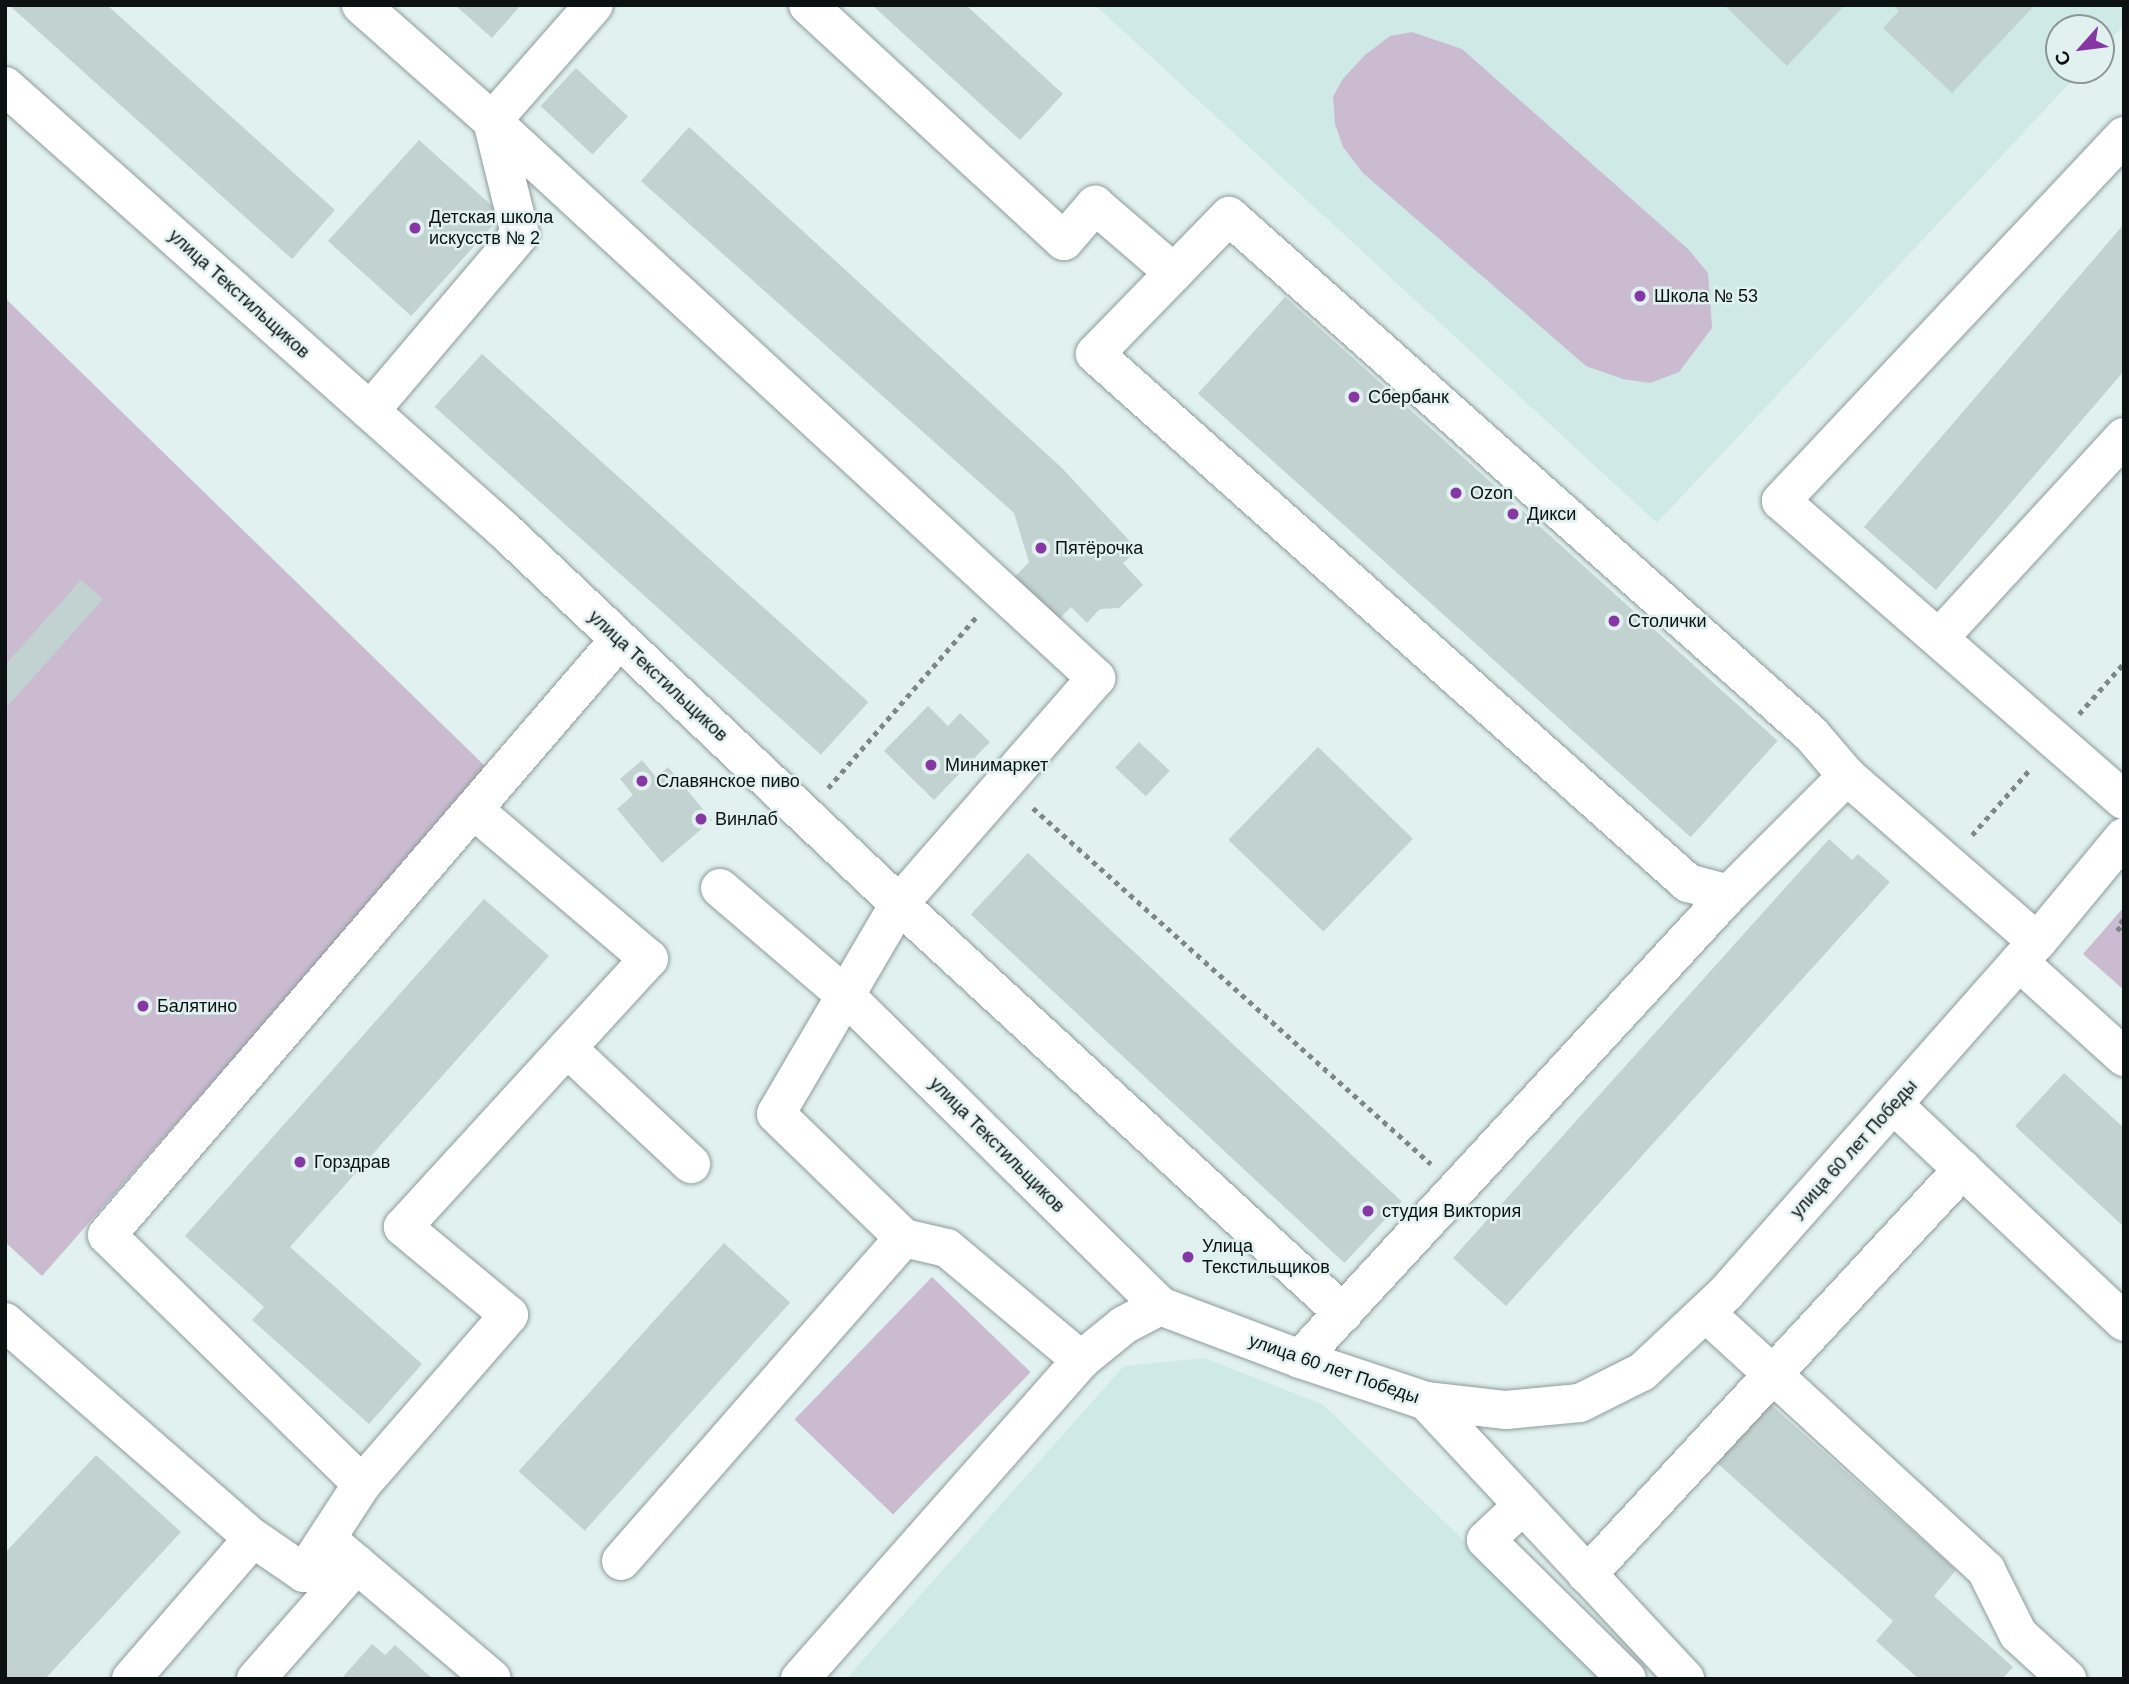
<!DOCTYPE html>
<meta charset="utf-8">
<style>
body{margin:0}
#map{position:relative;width:2129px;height:1684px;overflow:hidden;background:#e1f1f0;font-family:Arial,sans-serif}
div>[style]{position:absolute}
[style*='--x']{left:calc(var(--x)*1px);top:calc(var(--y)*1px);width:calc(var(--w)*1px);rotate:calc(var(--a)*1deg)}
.built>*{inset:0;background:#cfe9e6}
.green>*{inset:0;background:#cabbd1;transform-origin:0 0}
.building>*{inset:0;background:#c2d2d0;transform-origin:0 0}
.path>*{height:4.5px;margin-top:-2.25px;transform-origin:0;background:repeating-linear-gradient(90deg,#7c8887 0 5px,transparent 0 10px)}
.roads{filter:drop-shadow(0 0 2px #8c9b9a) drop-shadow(0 0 2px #8c9b9a)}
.minor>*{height:38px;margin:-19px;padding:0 19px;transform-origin:19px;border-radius:19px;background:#fff}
.dots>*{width:19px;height:19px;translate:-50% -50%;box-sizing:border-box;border:4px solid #e1f1f0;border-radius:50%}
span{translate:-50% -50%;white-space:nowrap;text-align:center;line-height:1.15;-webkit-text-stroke:5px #e1f1f0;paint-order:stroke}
.poi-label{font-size:18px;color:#0c1211}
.left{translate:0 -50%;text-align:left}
.street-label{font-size:18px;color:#0c1211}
.frame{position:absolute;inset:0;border:7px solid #0c1211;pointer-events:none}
.north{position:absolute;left:2045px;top:14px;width:70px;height:70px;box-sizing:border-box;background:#e1f1f0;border:2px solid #8c9897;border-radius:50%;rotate:242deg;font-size:19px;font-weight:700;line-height:28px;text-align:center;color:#0c1211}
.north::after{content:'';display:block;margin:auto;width:24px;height:32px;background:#8736a5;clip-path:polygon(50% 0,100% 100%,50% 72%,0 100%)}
</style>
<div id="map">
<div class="built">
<div style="clip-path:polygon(1095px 5px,2124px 5px,2124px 25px,2101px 50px,2101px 28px,2059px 28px,2059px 70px,2082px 70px,1657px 523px)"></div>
<div style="clip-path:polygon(1204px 1358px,1322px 1404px,1608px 1679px,846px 1679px,1124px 1366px)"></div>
</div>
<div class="green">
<div style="clip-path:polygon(1412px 32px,1462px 49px,1688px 249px,1708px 273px,1712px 328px,1679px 372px,1650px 383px,1623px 379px,1586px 366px,1363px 173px,1343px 147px,1335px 124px,1333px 97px,1342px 80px,1365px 55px,1390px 36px)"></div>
<div style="clip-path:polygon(5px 298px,488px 769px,42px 1276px,5px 1242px)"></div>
<div style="clip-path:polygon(2124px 907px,2124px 990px,2083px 954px)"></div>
<div style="left:932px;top:1277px;width:137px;height:198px;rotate:44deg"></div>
</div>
<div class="building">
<div style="clip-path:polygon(9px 5px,107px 5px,335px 210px,292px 259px)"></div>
<div style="clip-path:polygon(455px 5px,521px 5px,492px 38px)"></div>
<div style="clip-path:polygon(872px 5px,966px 5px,1063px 94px,1020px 140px)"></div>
<div style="clip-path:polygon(1724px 5px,1845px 5px,1787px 66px)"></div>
<div style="clip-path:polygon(1893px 5px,2035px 5px,1952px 93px,1883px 28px,1899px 11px)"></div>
<div style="left:576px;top:68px;width:71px;height:52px;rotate:43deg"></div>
<div style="clip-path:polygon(689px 127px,1062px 468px,1138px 550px,1123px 563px,1143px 585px,1119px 608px,1100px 609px,1087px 623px,1071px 607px,1054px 624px,1011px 581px,1029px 562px,1014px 513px,641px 181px)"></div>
<div style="left:419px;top:140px;width:112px;height:136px;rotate:42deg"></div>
<div style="clip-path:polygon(2124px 224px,2124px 371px,1936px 590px,1864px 527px)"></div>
<div style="left:1285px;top:297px;width:663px;height:130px;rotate:42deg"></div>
<div style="left:482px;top:354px;width:520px;height:71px;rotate:42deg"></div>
<div style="clip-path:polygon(81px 580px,103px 599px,5px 709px,5px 665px)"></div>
<div style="clip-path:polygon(928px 706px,948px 726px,960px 713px,990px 742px,934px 800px,884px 751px)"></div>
<div style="left:1139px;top:742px;width:42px;height:35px;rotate:43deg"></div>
<div style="left:1318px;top:747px;width:132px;height:129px;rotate:44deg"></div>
<div style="clip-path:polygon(642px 760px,656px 777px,668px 767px,712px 820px,662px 863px,617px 809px,633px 795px,620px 779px)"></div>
<div style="clip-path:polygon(1829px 839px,1852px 860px,1858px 854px,1890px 882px,1506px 1306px,1453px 1258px)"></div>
<div style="left:1028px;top:853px;width:511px;height:84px;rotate:43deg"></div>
<div style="clip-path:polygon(484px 899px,549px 956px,290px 1247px,422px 1364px,369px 1424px,252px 1320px,264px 1307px,185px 1236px)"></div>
<div style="clip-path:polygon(2064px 1073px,2124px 1128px,2124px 1227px,2015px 1126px)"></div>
<div style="left:724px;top:1243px;width:89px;height:307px;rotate:42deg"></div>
<div style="clip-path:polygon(1769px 1403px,1956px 1570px,1934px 1596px,2013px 1667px,2002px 1679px,1919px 1679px,1876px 1641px,1893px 1621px,1716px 1462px)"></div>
<div style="clip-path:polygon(96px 1455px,181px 1532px,45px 1679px,5px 1679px,5px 1553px)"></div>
<div style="clip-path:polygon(372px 1644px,385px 1655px,395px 1645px,433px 1679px,341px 1679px)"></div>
</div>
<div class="path">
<div style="--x:2079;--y:714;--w:68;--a:-48.6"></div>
<div style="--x:828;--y:788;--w:226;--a:-49.1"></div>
<div style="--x:1033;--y:808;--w:534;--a:41.81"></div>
<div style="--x:1972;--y:835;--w:89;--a:-48.6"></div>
<div style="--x:2124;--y:920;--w:10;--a:135"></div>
<div style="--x:2117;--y:927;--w:9;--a:41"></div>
</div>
<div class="roads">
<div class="minor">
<div style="--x:361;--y:5;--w:175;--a:41.5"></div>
<div style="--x:492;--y:121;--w:822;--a:42.68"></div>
<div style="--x:1096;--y:678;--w:300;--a:131.1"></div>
<div style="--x:899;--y:904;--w:604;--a:42.65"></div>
<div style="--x:808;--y:5;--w:348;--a:42.7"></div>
<div style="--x:1064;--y:241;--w:48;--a:-49.3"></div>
<div style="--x:1095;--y:205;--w:104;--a:40.7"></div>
<div style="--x:5;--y:86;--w:669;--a:41.67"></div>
<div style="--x:505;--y:531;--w:543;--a:43.43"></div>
<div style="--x:899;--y:904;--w:243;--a:120.4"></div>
<div style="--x:776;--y:1114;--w:178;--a:44.1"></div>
<div style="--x:904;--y:1238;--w:44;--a:13.1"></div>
<div style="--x:947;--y:1248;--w:175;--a:39.9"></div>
<div style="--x:2124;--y:136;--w:501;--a:133.22"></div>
<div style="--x:1781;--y:501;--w:455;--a:41.1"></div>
<div style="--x:370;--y:411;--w:232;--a:-49.7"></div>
<div style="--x:520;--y:234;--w:116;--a:-103.9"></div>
<div style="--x:492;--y:121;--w:154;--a:-48.7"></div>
<div style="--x:1939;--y:638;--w:273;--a:-47.4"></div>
<div style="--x:1847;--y:776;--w:55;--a:-130.6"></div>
<div style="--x:1811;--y:734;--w:779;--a:-138.33"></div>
<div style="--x:1229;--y:216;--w:192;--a:134.2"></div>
<div style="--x:1095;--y:354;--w:795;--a:41.74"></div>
<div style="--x:1688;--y:883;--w:42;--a:15"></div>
<div style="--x:1729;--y:894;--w:167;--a:-45"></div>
<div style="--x:1847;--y:776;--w:252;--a:41.1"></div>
<div style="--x:720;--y:888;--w:165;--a:40.6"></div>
<div style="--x:845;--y:995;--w:443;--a:44.6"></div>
<div style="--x:2019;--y:962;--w:142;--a:42.1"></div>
<div style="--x:567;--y:1048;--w:170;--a:43.1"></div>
<div style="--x:1894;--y:1105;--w:316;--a:43.3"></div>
<div style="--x:1707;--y:1314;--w:379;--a:42.5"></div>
<div style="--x:1986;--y:1570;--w:72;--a:63.4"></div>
<div style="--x:2018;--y:1634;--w:67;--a:42.6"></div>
<div style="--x:5;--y:1322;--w:329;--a:41.1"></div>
<div style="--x:1300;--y:1359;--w:633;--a:-47.31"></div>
<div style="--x:1426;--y:1401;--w:380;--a:47"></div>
<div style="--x:362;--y:1484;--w:356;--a:-135.7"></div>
<div style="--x:107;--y:1235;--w:785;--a:-49.29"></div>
<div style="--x:1523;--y:1505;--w:51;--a:136.6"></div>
<div style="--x:1486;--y:1540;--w:198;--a:44.6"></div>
<div style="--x:327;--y:1539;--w:216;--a:40.3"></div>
<div style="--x:621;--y:1561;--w:429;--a:-48.8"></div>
<div style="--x:1587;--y:1575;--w:553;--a:-47.2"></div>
<div style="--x:131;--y:1679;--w:186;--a:-49.1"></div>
<div style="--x:253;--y:1538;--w:62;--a:34.5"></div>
<div style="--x:304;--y:1573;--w:106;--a:-56.9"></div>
<div style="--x:362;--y:1484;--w:224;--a:-49"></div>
<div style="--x:509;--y:1315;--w:138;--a:-140.3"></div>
<div style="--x:403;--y:1227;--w:364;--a:-47.5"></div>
<div style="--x:649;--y:959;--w:231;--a:-139.6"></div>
<div style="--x:256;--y:1679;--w:153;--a:-48.7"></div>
<div style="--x:800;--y:1679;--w:425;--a:-48.6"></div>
<div style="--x:1081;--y:1360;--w:55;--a:-39.1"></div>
<div style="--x:1124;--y:1325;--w:41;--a:-27.8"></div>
<div style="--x:1160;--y:1306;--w:150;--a:20.7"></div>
<div style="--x:1300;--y:1359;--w:133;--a:18.4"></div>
<div style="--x:1426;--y:1401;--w:81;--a:6.4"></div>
<div style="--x:1506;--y:1410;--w:74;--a:-5.4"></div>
<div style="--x:1580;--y:1403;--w:69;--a:-26.6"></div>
<div style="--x:1642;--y:1372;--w:115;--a:-43.2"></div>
<div style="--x:1726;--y:1293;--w:469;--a:-48.5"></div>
<div style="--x:2037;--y:942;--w:136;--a:-50.4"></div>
</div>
</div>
<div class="dots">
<div style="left:415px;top:228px;background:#8736a5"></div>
<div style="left:1640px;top:296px;background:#8736a5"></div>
<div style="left:1354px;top:397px;background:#8736a5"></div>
<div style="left:1456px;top:493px;background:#8736a5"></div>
<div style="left:1513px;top:514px;background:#8736a5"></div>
<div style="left:1041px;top:548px;background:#8736a5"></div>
<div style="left:1614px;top:621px;background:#8736a5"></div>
<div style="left:931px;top:765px;background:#8736a5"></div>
<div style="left:642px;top:781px;background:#8736a5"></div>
<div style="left:701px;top:819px;background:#8736a5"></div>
<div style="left:143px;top:1006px;background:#8736a5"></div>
<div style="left:300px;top:1162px;background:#8736a5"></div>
<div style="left:1368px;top:1211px;background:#8736a5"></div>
<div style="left:1188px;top:1257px;background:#8736a5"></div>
</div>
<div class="poi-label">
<span class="left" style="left:429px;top:228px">Детская школа<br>искусств № 2</span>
<span class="left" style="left:1654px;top:296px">Школа № 53</span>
<span class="left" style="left:1368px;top:397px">Сбербанк</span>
<span class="left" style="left:1470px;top:493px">Ozon</span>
<span class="left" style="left:1527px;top:514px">Дикси</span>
<span class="left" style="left:1055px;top:548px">Пятёрочка</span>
<span class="left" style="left:1628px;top:621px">Столички</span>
<span class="left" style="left:945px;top:765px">Минимаркет</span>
<span class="left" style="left:656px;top:781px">Славянское пиво</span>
<span class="left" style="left:715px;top:819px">Винлаб</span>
<span class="left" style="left:157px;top:1006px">Балятино</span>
<span class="left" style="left:314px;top:1162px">Горздрав</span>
<span class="left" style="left:1382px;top:1211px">студия Виктория</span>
<span class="left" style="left:1202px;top:1257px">Улица<br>Текстильщиков</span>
</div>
<div class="street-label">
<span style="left:239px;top:294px;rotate:42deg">улица Текстильщиков</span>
<span style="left:658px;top:676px;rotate:43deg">улица Текстильщиков</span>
<span style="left:997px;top:1145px;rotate:45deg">улица Текстильщиков</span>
<span style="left:1854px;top:1149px;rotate:-48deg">улица 60 лет Победы</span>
<span style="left:1334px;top:1369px;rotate:19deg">улица 60 лет Победы</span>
</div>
<div class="frame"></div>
<div class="north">С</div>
</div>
